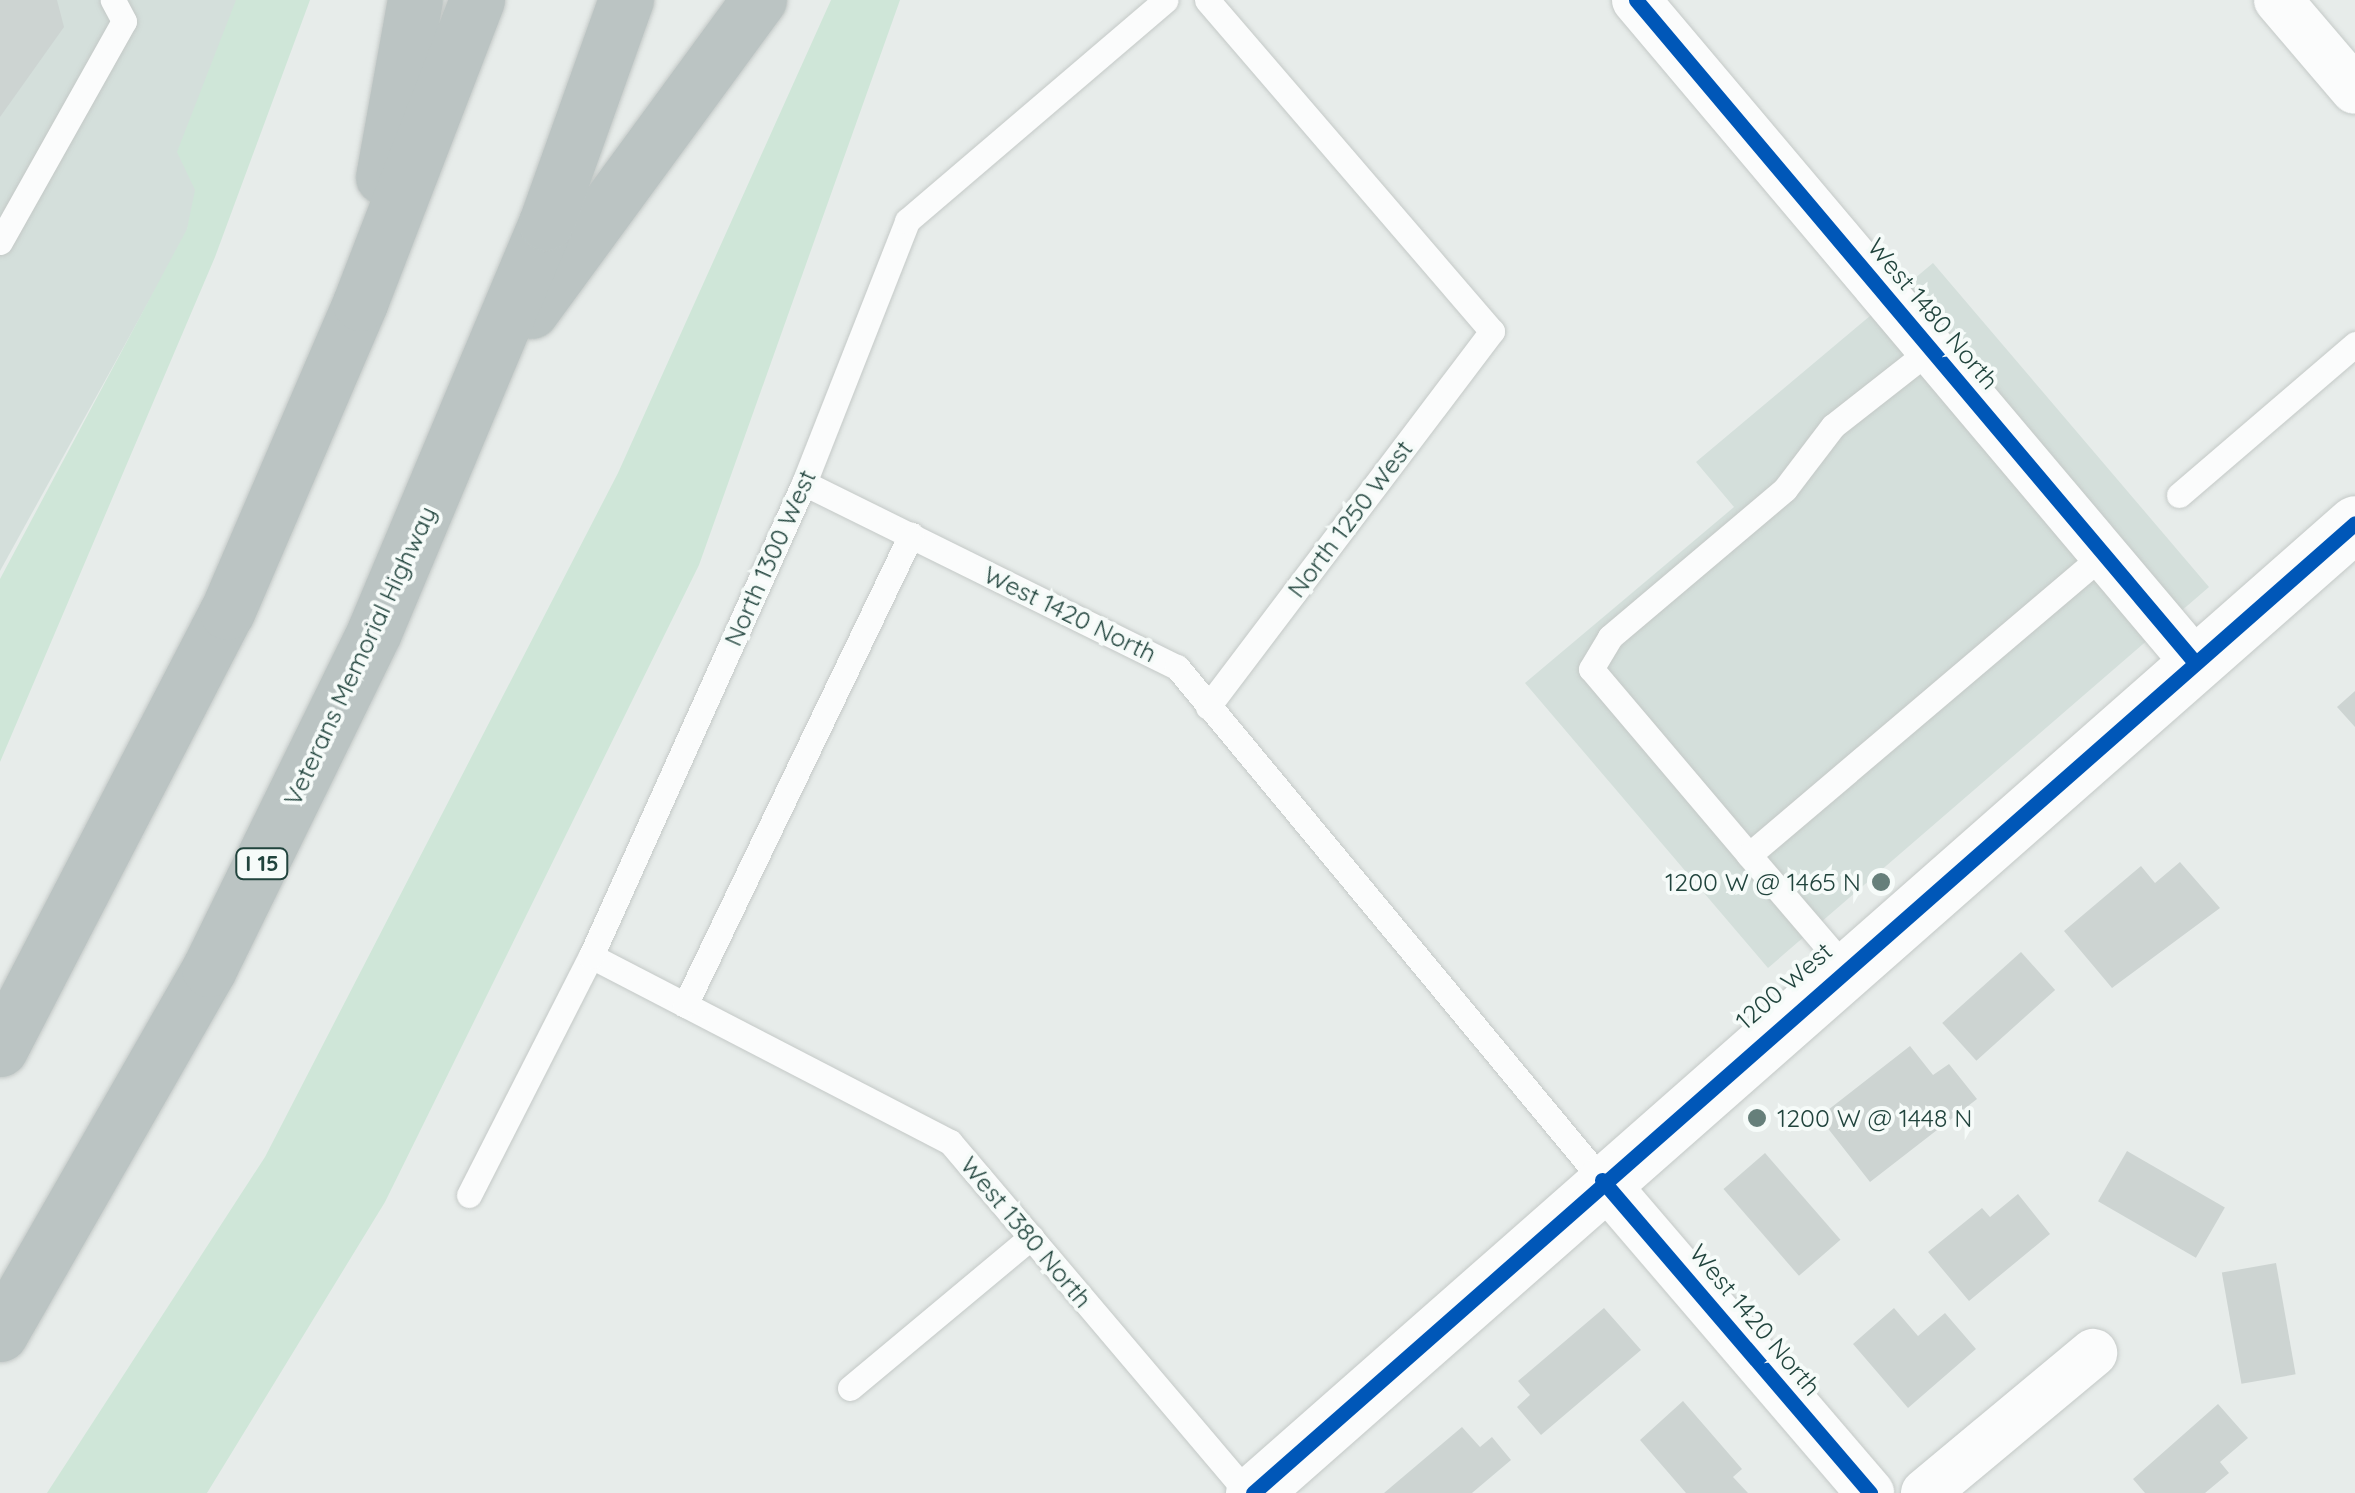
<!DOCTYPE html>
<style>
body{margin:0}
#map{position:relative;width:2355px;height:1493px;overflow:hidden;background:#e7ecea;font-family:Quicksand,sans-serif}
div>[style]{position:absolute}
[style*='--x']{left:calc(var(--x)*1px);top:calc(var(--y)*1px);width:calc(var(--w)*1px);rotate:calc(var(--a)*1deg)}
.built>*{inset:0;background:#d4dfdb}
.green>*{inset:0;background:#cfe6d8}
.building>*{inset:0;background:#cdd4d2;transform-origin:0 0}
.roads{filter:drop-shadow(0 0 2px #c4c9c7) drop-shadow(0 0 2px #c4c9c7)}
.service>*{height:25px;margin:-12.5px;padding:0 12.5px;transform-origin:12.5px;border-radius:12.5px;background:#fbfcfc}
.minor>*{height:48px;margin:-24px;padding:0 24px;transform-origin:24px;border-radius:24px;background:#fbfcfc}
.tertiary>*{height:55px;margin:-27.5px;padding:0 27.5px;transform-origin:27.5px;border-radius:27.5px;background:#fbfcfc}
.motorway>*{height:55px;margin:-27.5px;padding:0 27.5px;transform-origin:27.5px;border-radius:27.5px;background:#bbc4c3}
.cycleway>*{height:15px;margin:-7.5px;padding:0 7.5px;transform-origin:7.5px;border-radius:7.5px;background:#0057b8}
.dots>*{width:28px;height:28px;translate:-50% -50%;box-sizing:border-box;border:5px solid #f6fbf9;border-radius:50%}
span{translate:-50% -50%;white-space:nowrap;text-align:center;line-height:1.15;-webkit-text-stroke:8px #f6fbf9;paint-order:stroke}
.shield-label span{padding:2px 8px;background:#f6fbf9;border:2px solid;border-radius:8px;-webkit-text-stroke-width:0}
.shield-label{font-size:22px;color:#21443d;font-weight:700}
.street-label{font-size:25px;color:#21443d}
.poi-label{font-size:25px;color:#21443d}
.right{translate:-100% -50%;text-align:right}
.left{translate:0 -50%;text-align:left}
</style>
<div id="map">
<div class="built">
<div style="clip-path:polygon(0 0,252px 0,186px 234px,0 571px)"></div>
<div style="clip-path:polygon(1933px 263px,2209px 587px,1768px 968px,1525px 683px,1734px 507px,1696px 462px)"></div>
</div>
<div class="green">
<div style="clip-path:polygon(236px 0,310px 0,215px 257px,0 762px,0 579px,187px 229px,195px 190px,177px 152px)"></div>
<div style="clip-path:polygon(831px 0,900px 0,699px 565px,385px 1202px,207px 1493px,47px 1493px,265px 1157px,618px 473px)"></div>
</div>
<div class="building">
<div style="clip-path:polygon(0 0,57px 0,64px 27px,0 117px)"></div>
<div style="clip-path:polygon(2355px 691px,2355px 727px,2337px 707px)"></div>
<div style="clip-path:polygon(2180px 862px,2220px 908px,2112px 988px,2064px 931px,2141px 866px,2155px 883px)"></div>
<div style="left:2021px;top:952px;width:51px;height:106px;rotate:48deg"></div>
<div style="clip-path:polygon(1910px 1046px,1933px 1075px,1949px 1064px,1977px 1099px,1870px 1182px,1819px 1117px)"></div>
<div style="left:2127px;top:1151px;width:113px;height:58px;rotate:30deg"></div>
<div style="left:1765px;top:1153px;width:115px;height:55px;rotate:49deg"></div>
<div style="clip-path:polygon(2018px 1194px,2050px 1234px,1969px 1301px,1928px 1252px,1982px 1208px,1990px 1217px)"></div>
<div style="left:2276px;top:1263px;width:113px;height:55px;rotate:80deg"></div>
<div style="clip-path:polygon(1604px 1308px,1641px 1350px,1541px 1435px,1517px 1407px,1530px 1395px,1518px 1381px)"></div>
<div style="clip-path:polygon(1894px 1308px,1918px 1336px,1945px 1313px,1976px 1349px,1908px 1408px,1853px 1344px)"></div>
<div style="clip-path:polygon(1683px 1401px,1742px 1469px,1733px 1477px,1748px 1493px,1686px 1493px,1640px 1440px)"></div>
<div style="clip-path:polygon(2218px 1404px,2248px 1438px,2220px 1462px,2229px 1473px,2205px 1493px,2145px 1493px,2133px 1479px)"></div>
<div style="clip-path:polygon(1462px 1427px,1480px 1447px,1492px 1437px,1511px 1460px,1472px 1493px,1384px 1493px)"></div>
</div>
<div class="roads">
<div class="service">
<div style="--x:1207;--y:0;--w:437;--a:49.3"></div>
<div style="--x:1492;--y:331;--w:471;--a:127.1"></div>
<div style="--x:0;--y:242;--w:253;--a:-60.7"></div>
<div style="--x:124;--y:21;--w:24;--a:-118"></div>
<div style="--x:804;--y:483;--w:416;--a:26.3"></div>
<div style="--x:1177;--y:667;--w:666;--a:50.36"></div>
<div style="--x:2179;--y:495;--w:232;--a:-40.6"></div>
<div style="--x:1749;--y:855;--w:244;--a:-130.3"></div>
<div style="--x:1591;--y:669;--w:37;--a:-59"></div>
<div style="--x:1610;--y:637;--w:229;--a:-40.2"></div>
<div style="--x:1785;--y:489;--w:79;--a:-52.7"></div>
<div style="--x:1833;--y:426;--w:123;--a:-38.1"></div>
<div style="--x:591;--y:956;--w:404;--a:27.4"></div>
<div style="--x:950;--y:1142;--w:460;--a:49.7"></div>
<div style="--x:1844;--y:966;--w:146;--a:-130.6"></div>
<div style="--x:1749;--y:855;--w:464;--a:-40.3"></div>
<div style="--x:685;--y:1005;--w:522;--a:-64.32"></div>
<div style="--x:469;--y:1195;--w:268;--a:-63"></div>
<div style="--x:591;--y:956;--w:519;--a:-65.76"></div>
<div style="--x:804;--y:483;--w:282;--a:-68.5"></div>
<div style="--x:907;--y:221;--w:340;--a:-40.5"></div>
<div style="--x:850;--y:1388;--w:236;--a:-39.8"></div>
</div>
<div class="minor">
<div style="--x:1636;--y:0;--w:864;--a:49.84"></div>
<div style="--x:2278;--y:0;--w:118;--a:49.5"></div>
<div style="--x:1602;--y:1180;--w:412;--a:49.4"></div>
<div style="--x:1925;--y:1493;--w:219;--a:-39.8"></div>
</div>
<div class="tertiary">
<div style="--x:1253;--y:1493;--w:1468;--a:-41.35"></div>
</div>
<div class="motorway">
<div style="--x:383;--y:177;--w:180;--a:-79.8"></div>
<div style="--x:531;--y:311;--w:386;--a:-53.8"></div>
<div style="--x:0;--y:1049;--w:492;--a:-62.6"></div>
<div style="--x:227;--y:612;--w:336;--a:-66.7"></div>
<div style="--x:360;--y:303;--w:325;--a:-68.9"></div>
<div style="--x:0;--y:1334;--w:421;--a:-60.2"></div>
<div style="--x:209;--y:969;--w:375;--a:-63.9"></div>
<div style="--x:374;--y:632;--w:444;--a:-67.2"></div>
<div style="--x:546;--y:223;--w:237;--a:-70.3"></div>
</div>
</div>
<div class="cycleway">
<div style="--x:1636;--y:0;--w:864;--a:49.84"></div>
<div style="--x:1602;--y:1180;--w:412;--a:49.4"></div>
<div style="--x:1253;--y:1493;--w:1468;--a:-41.35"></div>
</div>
<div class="dots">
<div style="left:1881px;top:882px;background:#667f7a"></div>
<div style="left:1757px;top:1118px;background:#667f7a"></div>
</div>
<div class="shield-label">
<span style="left:262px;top:864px">I 15</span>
</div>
<div class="street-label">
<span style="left:1933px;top:314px;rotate:50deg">West 1480 North</span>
<span style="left:1350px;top:519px;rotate:-53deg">North 1250 West</span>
<span style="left:770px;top:558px;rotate:-66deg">North 1300 West</span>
<span style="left:1070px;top:614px;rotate:26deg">West 1420 North</span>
<span style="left:360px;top:656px;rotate:-65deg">Veterans Memorial Highway</span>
<span style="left:1784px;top:986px;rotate:-41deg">1200 West</span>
<span style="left:1026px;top:1232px;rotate:50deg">West 1380 North</span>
<span style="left:1755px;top:1320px;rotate:50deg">West 1420 North</span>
</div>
<div class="poi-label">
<span class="right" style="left:1861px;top:882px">1200 W @ 1465 N</span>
<span class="left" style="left:1777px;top:1118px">1200 W @ 1448 N</span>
</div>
</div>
